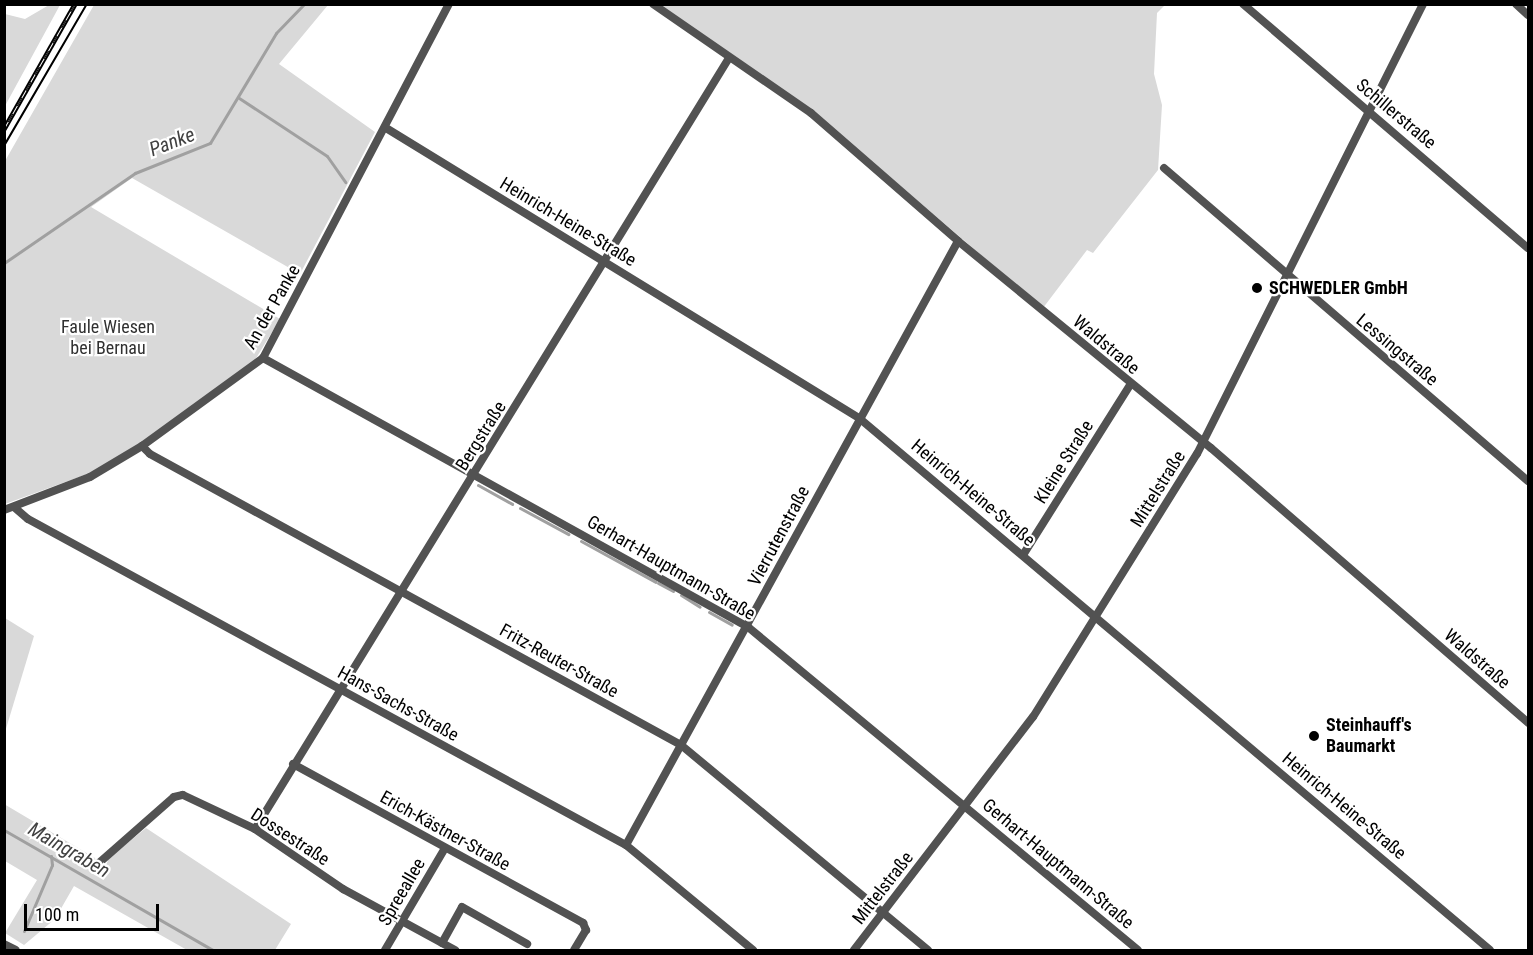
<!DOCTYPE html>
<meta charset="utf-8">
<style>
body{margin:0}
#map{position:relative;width:1533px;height:955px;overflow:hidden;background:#fff;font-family:"Roboto Condensed",sans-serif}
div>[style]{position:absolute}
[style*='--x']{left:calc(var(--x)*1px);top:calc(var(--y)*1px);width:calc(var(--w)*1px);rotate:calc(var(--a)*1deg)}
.green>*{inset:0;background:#d9d9d9}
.stream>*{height:3px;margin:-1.5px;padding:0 1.5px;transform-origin:1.5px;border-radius:1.5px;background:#a0a0a0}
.minor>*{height:8px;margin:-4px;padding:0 4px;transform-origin:4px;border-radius:4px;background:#525252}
.tram>*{height:1.5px;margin:-0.75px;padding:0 0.75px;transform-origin:0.75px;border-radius:0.75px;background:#000}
.rail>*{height:5px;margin-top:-2.5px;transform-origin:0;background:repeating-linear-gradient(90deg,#fff 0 9px,#000 0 18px);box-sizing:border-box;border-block:2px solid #000}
.dots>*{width:16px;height:16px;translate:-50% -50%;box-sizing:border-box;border:3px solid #fff;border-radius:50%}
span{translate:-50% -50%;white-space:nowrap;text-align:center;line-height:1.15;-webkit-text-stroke:4.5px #fff;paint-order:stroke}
.street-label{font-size:18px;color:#000}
.poi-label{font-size:18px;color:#000;font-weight:700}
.left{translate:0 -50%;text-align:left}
.park-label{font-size:18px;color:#303030}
.water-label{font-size:20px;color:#414141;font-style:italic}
.frame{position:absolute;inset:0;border:6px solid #000;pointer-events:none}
.scale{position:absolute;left:24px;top:904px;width:135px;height:27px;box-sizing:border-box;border:3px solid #000;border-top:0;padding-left:8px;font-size:18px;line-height:21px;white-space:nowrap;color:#000;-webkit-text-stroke:4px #fff;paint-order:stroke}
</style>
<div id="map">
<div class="green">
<div style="clip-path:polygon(49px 5px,60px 5px,5px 106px,5px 14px,25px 19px)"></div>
<div style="clip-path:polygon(94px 5px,328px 5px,279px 64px,375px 132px,300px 274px,132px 178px,91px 207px,280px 319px,255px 360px,137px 446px,90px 473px,5px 504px,5px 161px)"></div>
<div style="clip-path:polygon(657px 5px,1165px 5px,1157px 13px,1154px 74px,1162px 105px,1158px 170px,1093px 253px,1087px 250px,1043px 308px,813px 111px)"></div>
<div style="clip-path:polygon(5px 618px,34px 636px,5px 732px)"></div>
<div style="clip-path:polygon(4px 804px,95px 858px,97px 868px,104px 870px,109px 858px,146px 828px,291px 924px,275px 950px,187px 950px,74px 886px,55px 919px,24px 945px,5px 933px,37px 880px,5px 861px)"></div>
</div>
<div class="stream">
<div style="--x:239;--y:98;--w:105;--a:33.4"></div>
<div style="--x:327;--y:156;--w:32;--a:55"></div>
<div style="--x:4;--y:263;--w:159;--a:-34.5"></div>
<div style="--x:135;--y:173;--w:81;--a:-21.8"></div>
<div style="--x:210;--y:143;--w:128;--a:-59"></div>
<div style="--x:276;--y:33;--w:40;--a:-46"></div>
<div style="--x:478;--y:485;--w:39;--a:29"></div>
<div style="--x:520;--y:508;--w:55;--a:28.4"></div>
<div style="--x:581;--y:541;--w:85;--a:28.7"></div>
<div style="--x:658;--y:583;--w:17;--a:28"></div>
<div style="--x:681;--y:595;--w:22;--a:32"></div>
<div style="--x:709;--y:612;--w:26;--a:29"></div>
<div style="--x:4;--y:830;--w:241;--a:29.9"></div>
<div style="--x:24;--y:931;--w:72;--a:-67"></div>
<div style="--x:52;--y:865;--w:9;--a:-96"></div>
</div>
<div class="minor">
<div style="--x:653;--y:4;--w:192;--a:34.6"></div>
<div style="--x:811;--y:113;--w:195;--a:41"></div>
<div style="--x:958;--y:241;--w:327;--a:39.3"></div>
<div style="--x:1211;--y:448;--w:420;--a:40.9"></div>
<div style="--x:1243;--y:4;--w:375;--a:40.6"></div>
<div style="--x:1516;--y:4;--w:16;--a:43"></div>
<div style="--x:386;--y:128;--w:555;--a:31.51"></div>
<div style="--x:859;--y:418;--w:825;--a:40.13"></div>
<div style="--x:1164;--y:168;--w:480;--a:40.7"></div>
<div style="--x:263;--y:358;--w:555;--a:29.01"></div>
<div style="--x:748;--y:627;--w:506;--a:39.63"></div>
<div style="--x:142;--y:446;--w:11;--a:45"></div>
<div style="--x:150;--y:454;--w:606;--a:28.72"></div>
<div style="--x:681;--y:745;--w:321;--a:39.7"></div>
<div style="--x:14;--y:507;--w:18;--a:41"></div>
<div style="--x:28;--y:519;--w:681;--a:28.6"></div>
<div style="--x:626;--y:845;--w:165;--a:39.6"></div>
<div style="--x:4;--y:510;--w:92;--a:-21"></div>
<div style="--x:90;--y:477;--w:61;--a:-30.8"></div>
<div style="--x:142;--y:446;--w:150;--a:-36"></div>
<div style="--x:263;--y:358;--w:400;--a:-62.3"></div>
<div style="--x:1023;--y:555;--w:201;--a:-57.8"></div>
<div style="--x:293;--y:764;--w:331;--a:28.7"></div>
<div style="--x:583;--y:923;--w:8;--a:67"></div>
<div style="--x:586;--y:930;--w:23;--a:121"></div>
<div style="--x:255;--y:829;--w:905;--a:-58.42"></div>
<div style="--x:626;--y:845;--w:689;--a:-61.2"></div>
<div style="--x:100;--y:862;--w:98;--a:-41.3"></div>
<div style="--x:174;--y:797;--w:9;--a:-13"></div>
<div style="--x:183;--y:795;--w:80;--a:25.3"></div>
<div style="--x:255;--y:829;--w:107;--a:34.3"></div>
<div style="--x:343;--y:889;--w:128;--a:28.6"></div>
<div style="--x:442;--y:943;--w:41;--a:-60.9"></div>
<div style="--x:462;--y:907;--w:75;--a:29.6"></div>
<div style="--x:4;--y:944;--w:13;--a:27"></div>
<div style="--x:385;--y:950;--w:118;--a:-59.5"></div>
<div style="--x:854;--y:950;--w:294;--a:-52.5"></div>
<div style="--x:1033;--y:717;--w:310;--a:-58.1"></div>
<div style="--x:1197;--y:454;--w:504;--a:-63.33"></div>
</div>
<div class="tram">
<div style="--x:4;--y:146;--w:164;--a:-59.7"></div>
</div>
<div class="rail">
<div style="--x:4;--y:129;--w:144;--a:-60.4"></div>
</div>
<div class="dots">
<div style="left:1257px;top:288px;background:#000"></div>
<div style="left:1314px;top:736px;background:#000"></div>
</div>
<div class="street-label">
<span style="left:1396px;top:114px;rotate:40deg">Schillerstraße</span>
<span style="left:568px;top:222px;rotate:31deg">Heinrich-Heine-Straße</span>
<span style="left:272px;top:307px;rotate:-60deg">An der Panke</span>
<span style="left:1106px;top:345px;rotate:40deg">Waldstraße</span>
<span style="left:1397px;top:350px;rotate:40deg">Lessingstraße</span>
<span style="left:481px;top:436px;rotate:-58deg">Bergstraße</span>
<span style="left:1064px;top:462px;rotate:-58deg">Kleine Straße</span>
<span style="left:1158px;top:489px;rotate:-58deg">Mittelstraße</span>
<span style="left:973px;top:493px;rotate:40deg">Heinrich-Heine-Straße</span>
<span style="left:779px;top:536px;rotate:-62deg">Vierrutenstraße</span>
<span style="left:671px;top:568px;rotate:30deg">Gerhart-Hauptmann-Straße</span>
<span style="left:1477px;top:659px;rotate:41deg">Waldstraße</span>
<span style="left:559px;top:661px;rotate:29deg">Fritz-Reuter-Straße</span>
<span style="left:398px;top:704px;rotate:29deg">Hans-Sachs-Straße</span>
<span style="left:1344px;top:806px;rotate:40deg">Heinrich-Heine-Straße</span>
<span style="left:445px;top:831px;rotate:29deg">Erich-Kästner-Straße</span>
<span style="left:290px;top:837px;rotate:33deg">Dossestraße</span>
<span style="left:1058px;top:864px;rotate:40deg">Gerhart-Hauptmann-Straße</span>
<span style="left:883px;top:888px;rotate:-52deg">Mittelstraße</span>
<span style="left:402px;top:892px;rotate:-60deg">Spreeallee</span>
</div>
<div class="poi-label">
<span class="left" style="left:1269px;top:288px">SCHWEDLER GmbH</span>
<span class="left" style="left:1326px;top:736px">Steinhauff's<br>Baumarkt</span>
</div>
<div class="park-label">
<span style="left:108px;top:338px">Faule Wiesen<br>bei Bernau</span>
</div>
<div class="water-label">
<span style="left:172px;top:142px;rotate:-21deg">Panke</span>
<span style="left:69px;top:850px;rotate:30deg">Maingraben</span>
</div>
<div class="frame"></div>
<div class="scale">100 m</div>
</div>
